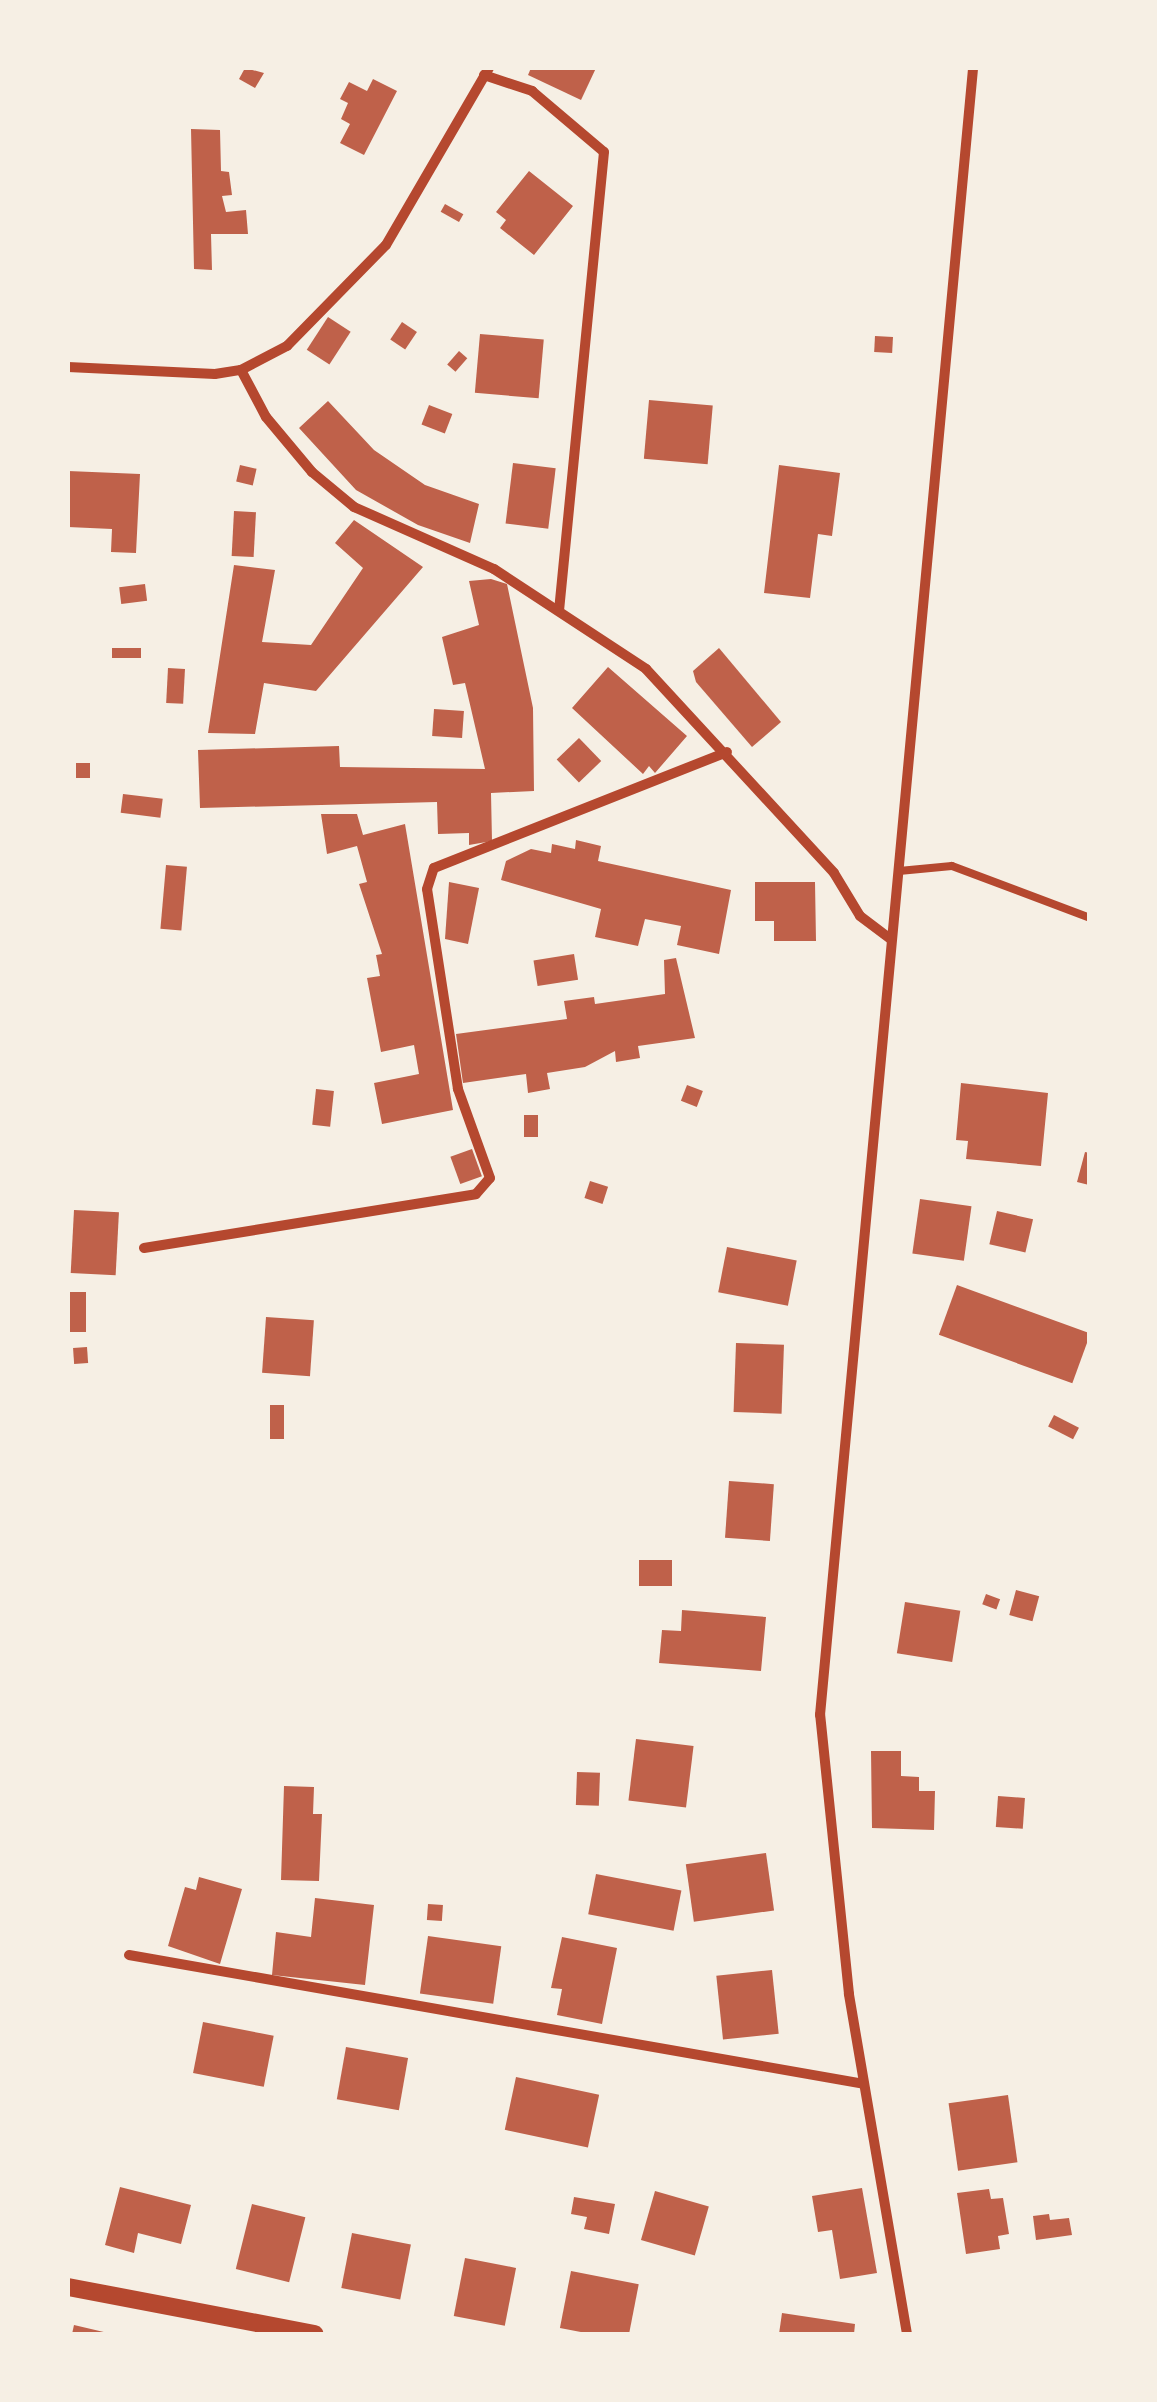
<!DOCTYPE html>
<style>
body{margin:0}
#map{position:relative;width:1157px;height:2402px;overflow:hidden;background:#f6efe4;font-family:"Golos Text",sans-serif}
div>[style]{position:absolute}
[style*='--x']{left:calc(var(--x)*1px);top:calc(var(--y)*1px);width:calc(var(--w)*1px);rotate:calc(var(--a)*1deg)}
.building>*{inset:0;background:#bf614a;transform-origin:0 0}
.service>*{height:8px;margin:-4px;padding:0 4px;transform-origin:4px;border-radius:4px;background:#b5482f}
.minor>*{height:10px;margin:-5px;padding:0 5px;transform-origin:5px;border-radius:5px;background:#b5482f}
.tertiary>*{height:18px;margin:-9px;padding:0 9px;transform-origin:9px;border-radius:9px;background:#b5482f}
span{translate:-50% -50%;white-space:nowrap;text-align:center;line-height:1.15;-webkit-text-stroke:10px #f6efe4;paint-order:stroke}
.frame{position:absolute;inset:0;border:70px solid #f6efe4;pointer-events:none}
</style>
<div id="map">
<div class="building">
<div style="clip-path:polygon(245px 68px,264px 73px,255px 88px,239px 79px)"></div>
<div style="clip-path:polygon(531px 68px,596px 68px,581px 100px,528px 75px)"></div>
<div style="clip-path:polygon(373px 79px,397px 91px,364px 155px,340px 143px,350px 124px,341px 119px,348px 103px,340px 99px,349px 82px,367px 91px)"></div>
<div style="clip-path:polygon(191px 129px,220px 130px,221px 171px,229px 172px,232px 195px,222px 196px,226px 212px,246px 210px,248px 234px,211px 234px,212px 270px,194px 269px)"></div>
<div style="clip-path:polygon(529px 171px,573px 206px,534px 255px,500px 228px,506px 220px,496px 212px)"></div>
<div style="left:445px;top:204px;width:21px;height:9px;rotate:29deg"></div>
<div style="left:328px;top:317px;width:27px;height:39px;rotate:33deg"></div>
<div style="left:402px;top:322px;width:18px;height:21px;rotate:34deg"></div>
<div style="left:480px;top:334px;width:64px;height:59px;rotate:5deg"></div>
<div style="left:875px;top:336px;width:18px;height:16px;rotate:3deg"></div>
<div style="left:459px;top:351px;width:11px;height:18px;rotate:41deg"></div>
<div style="left:649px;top:400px;width:64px;height:59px;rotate:5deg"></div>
<div style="clip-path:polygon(328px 401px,374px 450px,425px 485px,479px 504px,470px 543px,418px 525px,356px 490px,299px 428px)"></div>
<div style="left:429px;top:405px;width:25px;height:21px;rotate:21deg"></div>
<div style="left:513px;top:463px;width:43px;height:61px;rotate:7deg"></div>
<div style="left:240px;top:465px;width:17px;height:17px;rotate:13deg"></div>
<div style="clip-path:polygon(779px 465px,840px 473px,832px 536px,818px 534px,810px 598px,764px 593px)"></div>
<div style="clip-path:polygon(68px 471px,140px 474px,136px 553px,111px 552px,112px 529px,68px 527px)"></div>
<div style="left:234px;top:511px;width:22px;height:45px;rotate:3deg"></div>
<div style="clip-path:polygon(354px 520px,423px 567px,316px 691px,264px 683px,255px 734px,208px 733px,234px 565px,275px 570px,262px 642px,311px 645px,363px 568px,335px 543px)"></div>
<div style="clip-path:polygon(491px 579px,507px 584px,533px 708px,534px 791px,491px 793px,492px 841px,469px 845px,469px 833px,438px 834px,437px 802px,200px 808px,198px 750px,339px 746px,340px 767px,485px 769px,465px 683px,453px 685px,442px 637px,479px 625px,469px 581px)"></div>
<div style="left:145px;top:584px;width:17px;height:26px;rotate:83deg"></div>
<div style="left:112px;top:648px;width:29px;height:10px"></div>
<div style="clip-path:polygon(719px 648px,781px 722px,752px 747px,696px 682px,693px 671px)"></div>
<div style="clip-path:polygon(608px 667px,687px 736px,655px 773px,649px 766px,643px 774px,572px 708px)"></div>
<div style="left:168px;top:668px;width:17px;height:35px;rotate:3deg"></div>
<div style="left:434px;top:709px;width:30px;height:27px;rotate:4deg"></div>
<div style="left:579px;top:738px;width:32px;height:31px;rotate:46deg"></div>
<div style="left:90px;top:763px;width:15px;height:14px;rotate:90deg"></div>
<div style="left:123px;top:794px;width:40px;height:19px;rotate:7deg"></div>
<div style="clip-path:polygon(321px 814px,357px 814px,363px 835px,405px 824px,453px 1110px,382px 1124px,374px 1083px,419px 1074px,414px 1045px,381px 1052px,367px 978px,380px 976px,376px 955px,382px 954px,359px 884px,367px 882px,357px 846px,327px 854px)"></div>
<div style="clip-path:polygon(576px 840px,601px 846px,598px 861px,731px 890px,719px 954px,677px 945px,681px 926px,645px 919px,638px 946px,595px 937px,601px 909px,501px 880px,506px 861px,531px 849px,551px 853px,552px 844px,575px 849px)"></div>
<div style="left:166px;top:865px;width:21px;height:64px;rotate:5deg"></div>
<div style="clip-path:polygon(449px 882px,479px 888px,468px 944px,445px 939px)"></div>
<div style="clip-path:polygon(755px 882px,815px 882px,816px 941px,774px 941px,774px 921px,755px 921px)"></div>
<div style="left:574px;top:954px;width:26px;height:41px;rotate:81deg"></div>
<div style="clip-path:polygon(676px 958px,695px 1038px,638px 1046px,640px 1058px,616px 1062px,615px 1051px,585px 1067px,547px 1073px,550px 1089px,528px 1093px,526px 1074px,463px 1083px,456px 1034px,567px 1019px,564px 1001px,594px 997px,595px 1004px,665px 994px,664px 960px)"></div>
<div style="clip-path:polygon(961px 1083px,1048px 1093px,1041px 1166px,966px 1159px,968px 1141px,956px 1140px)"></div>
<div style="left:687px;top:1085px;width:17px;height:17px;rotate:21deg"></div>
<div style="left:316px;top:1089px;width:18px;height:36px;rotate:6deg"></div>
<div style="left:538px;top:1115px;width:22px;height:14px;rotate:90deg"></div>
<div style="left:472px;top:1149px;width:29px;height:23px;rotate:70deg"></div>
<div style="clip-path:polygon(1085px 1152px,1090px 1153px,1089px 1185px,1077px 1182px)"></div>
<div style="left:590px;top:1181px;width:19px;height:18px;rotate:18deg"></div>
<div style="left:920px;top:1199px;width:52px;height:55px;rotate:8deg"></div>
<div style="left:74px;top:1210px;width:45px;height:63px;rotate:3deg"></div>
<div style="left:997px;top:1211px;width:37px;height:34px;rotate:13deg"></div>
<div style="left:727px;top:1247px;width:71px;height:46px;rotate:11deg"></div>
<div style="left:957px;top:1285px;width:142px;height:53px;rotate:20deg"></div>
<div style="left:68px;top:1292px;width:18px;height:40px"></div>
<div style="left:266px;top:1317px;width:48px;height:56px;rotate:4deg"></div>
<div style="left:736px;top:1343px;width:48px;height:69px;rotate:2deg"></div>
<div style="left:87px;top:1347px;width:16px;height:14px;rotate:86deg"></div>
<div style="left:270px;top:1405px;width:14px;height:34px"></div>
<div style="left:1054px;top:1415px;width:28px;height:13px;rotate:27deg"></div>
<div style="left:729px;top:1481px;width:45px;height:57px;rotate:4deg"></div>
<div style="left:672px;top:1560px;width:26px;height:33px;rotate:90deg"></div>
<div style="left:1016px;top:1590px;width:24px;height:26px;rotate:15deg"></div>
<div style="left:986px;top:1594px;width:15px;height:11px;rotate:20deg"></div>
<div style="left:905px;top:1602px;width:56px;height:52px;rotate:9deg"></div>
<div style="clip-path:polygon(682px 1610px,766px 1617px,761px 1671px,659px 1663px,662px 1630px,681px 1631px)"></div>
<div style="left:636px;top:1739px;width:58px;height:62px;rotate:7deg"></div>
<div style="clip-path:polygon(871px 1751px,901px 1751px,901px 1776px,919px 1777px,919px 1791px,935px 1791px,934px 1830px,872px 1828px)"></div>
<div style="left:577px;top:1772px;width:23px;height:33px;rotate:2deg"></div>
<div style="clip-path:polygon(284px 1786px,314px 1787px,313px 1814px,322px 1814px,319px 1881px,281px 1880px)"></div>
<div style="left:998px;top:1796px;width:27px;height:31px;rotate:4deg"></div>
<div style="left:766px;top:1853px;width:58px;height:81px;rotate:82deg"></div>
<div style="left:596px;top:1874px;width:87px;height:41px;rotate:11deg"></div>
<div style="clip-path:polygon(199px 1877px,242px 1889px,220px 1964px,168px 1946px,185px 1887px,196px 1890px)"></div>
<div style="clip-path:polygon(315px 1898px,374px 1905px,365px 1985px,272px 1975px,276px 1932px,311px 1937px)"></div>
<div style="left:428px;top:1904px;width:15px;height:16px;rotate:4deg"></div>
<div style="left:428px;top:1936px;width:74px;height:58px;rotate:8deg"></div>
<div style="clip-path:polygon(562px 1937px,617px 1948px,602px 2024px,557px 2015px,562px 1989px,551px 1988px)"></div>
<div style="left:772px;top:1970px;width:64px;height:56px;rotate:84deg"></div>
<div style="left:203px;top:2022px;width:72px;height:52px;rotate:11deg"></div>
<div style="left:346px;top:2047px;width:63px;height:53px;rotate:10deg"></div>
<div style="left:516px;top:2077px;width:85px;height:54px;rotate:12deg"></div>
<div style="left:1008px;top:2095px;width:68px;height:60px;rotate:82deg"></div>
<div style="clip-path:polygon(120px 2187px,191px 2205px,181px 2244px,138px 2233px,134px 2253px,105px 2245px)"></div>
<div style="clip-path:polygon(862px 2188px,877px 2273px,840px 2279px,832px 2230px,818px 2232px,812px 2196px)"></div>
<div style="clip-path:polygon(989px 2189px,991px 2199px,1003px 2198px,1009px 2234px,998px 2236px,1000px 2249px,966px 2254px,957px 2193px)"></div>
<div style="left:655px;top:2191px;width:56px;height:51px;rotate:16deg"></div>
<div style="clip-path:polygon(574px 2197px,615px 2204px,609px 2234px,584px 2229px,587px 2217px,571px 2214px)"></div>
<div style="left:252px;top:2204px;width:55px;height:67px;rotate:14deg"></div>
<div style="clip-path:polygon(1049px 2214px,1050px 2220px,1069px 2218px,1072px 2235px,1036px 2240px,1033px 2216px)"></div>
<div style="left:352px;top:2233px;width:60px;height:56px;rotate:11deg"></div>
<div style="left:465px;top:2258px;width:52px;height:59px;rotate:11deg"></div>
<div style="left:571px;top:2271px;width:69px;height:58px;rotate:11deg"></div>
<div style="clip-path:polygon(782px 2313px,855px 2324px,854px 2334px,779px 2334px)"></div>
<div style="clip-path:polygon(74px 2325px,108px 2333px,107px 2334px,72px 2334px)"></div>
</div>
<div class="service">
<div style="--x:899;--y:871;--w:53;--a:-5.4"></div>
<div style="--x:952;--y:866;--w:147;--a:20.6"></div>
</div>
<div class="minor">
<div style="--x:484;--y:75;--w:51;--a:18.4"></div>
<div style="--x:532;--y:91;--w:94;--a:40.3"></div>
<div style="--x:604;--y:152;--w:459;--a:95.6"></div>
<div style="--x:68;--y:367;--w:147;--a:2.7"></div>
<div style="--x:215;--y:374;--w:26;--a:-9"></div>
<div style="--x:241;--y:370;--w:52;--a:-27.6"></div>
<div style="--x:287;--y:346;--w:141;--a:-45.6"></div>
<div style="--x:386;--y:245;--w:205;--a:-59.8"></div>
<div style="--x:241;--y:370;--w:53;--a:62"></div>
<div style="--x:266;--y:417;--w:72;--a:50.1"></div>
<div style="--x:312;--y:472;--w:55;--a:39.8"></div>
<div style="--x:354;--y:507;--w:153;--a:23.9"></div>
<div style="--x:494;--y:569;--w:182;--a:33.3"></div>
<div style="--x:646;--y:669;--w:277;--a:47.3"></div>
<div style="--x:834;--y:873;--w:50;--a:58.8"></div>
<div style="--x:860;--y:916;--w:38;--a:37"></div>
<div style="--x:144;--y:1248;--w:336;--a:-9.2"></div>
<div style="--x:476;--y:1194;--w:21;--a:-49"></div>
<div style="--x:490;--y:1178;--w:95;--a:-109.8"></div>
<div style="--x:458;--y:1089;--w:202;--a:-98.8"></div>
<div style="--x:427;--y:889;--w:22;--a:-72"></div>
<div style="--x:434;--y:868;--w:315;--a:-21.6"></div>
<div style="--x:129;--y:1955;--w:746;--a:9.95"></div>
<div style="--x:907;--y:2334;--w:345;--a:-99.7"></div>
<div style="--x:849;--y:1994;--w:281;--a:-95.9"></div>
<div style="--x:820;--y:1715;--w:1654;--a:-84.69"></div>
</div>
<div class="tertiary">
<div style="--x:68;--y:2287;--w:251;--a:10.8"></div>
</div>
<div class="frame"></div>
</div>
